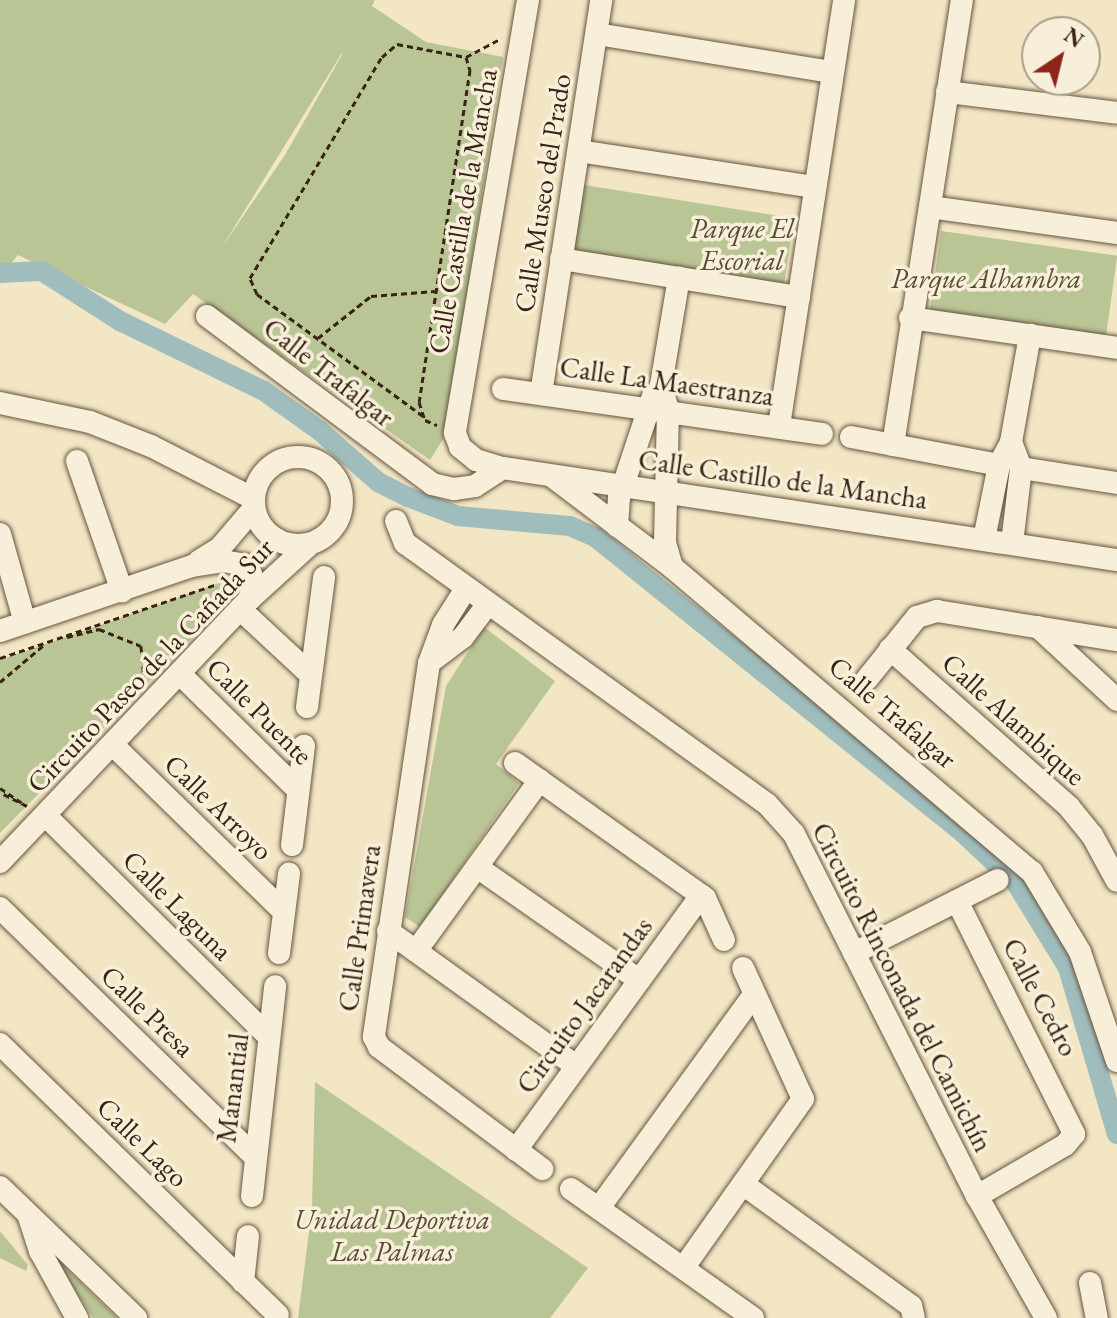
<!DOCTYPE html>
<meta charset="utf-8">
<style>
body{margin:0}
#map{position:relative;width:1117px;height:1318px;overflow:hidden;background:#f3e6c4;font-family:"EB Garamond",serif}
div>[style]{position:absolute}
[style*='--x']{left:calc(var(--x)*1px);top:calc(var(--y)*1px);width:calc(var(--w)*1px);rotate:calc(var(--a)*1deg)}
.green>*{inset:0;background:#b9c595;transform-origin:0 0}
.canal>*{height:20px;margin:-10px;padding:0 10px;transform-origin:10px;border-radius:10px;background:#9fbdbd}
.path>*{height:3px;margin-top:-1.5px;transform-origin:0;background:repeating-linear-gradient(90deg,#382315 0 6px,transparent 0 10px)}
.roads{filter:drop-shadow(0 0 2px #675441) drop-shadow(0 0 2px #675441)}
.minor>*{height:22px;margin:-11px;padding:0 11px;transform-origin:11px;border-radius:11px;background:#f7efd9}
.minor>.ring{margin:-11px;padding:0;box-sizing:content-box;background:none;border:22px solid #f7efd9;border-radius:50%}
span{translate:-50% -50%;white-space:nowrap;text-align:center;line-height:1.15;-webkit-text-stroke:7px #f7efd9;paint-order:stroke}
.street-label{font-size:28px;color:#382315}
.park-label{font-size:28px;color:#584c35;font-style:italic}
.north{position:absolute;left:1021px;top:16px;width:80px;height:80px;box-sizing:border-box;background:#f7efd9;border:2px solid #ab9d8b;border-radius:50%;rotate:35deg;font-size:22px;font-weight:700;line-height:32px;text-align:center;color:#382315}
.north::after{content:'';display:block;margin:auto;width:28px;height:36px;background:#8f2418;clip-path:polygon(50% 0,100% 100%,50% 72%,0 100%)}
</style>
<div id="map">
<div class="green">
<div style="clip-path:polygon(evenodd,0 0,375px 0,372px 6px,426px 42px,503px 57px,445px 436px,430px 460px,193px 294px,165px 324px,18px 255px,0 276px,0 0,343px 53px,285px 155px,222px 247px,342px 53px,343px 53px)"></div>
<div style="left:584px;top:185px;width:213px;height:69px;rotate:9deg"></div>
<div style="left:941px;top:231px;width:178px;height:83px;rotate:8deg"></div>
<div style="clip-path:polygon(225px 581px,237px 592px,0 833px,0 660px)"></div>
<div style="clip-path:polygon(484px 627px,555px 681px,496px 764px,519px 783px,420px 927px,405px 917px,446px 686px)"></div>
<div style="clip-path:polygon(315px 1082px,588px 1268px,550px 1318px,298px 1318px,312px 1208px)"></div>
<div style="clip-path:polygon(0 1231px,28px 1265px,26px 1271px,0 1258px)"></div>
<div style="clip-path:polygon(54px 1257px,117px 1318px,93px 1318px)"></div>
</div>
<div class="canal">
<div style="--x:0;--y:273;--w:42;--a:-2.7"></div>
<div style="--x:42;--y:271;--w:93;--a:32.7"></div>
<div style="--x:120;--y:321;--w:160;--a:25.9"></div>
<div style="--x:264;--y:391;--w:69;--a:35.5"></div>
<div style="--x:320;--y:431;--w:77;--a:41.3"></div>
<div style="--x:378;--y:482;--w:34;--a:27"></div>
<div style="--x:408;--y:497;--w:53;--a:20.8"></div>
<div style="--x:458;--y:516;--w:112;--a:5.1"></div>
<div style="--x:570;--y:526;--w:27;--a:24"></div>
<div style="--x:595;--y:537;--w:472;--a:38.8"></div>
<div style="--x:963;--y:833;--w:73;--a:43.3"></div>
<div style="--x:1016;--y:883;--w:100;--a:58.5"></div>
<div style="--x:1068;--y:968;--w:173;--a:73.6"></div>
</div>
<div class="path">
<div style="--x:466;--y:57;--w:40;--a:-28"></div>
<div style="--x:318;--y:338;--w:68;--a:-38.4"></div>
<div style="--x:371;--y:296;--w:64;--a:-4.5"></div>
<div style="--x:423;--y:416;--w:206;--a:-143.7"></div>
<div style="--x:257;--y:294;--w:17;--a:-114"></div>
<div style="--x:250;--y:278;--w:257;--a:-59.2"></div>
<div style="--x:382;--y:57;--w:20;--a:-41"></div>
<div style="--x:397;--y:44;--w:70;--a:10.7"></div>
<div style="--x:466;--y:57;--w:14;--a:73"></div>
<div style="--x:470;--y:70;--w:336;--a:98.7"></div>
<div style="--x:419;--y:402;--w:19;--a:72"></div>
<div style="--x:425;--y:420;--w:13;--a:23"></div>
<div style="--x:67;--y:637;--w:33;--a:-14"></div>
<div style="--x:99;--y:629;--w:45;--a:22"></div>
<div style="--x:141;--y:646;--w:34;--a:85"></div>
<div style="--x:0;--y:658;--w:229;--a:-18.8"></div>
<div style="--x:0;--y:682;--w:59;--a:-40.2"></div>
<div style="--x:0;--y:788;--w:32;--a:34"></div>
<div style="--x:27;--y:806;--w:30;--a:-153"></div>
</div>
<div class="roads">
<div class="minor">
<div style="--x:528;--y:0;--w:439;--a:99.6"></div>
<div style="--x:455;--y:433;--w:15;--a:70"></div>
<div style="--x:460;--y:447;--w:21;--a:39"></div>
<div style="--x:476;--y:460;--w:28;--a:17"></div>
<div style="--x:503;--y:468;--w:621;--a:8.52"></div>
<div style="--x:597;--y:34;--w:238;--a:9.2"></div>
<div style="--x:947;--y:92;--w:171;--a:7"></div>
<div style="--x:579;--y:151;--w:239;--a:8.7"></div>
<div style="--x:930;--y:207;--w:189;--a:7.9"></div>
<div style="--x:561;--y:259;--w:241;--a:9.1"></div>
<div style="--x:207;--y:316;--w:281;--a:36.7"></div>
<div style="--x:432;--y:484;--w:23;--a:13"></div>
<div style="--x:454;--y:489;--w:21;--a:-8"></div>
<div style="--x:475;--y:486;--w:33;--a:-33"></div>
<div style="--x:910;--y:318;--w:209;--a:8.2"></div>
<div style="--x:503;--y:389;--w:322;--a:8"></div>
<div style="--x:541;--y:394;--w:399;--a:-81.3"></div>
<div style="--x:0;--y:403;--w:92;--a:11.9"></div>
<div style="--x:90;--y:422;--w:66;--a:21.5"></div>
<div style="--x:151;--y:446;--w:116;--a:27.2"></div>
<div style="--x:779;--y:426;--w:431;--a:-81.3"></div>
<div style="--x:851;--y:437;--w:151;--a:10.7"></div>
<div style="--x:1011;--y:442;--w:28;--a:69"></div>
<div style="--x:1021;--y:468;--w:76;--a:96.8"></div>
<div style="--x:893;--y:445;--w:450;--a:-81.2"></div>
<div class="ring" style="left:254px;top:457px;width:66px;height:66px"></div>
<div style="--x:77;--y:461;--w:138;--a:70.9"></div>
<div style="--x:1021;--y:468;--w:97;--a:8.9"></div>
<div style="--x:553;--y:477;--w:149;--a:37.1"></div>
<div style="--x:672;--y:567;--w:472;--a:40.3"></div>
<div style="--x:1032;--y:872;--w:93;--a:59"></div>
<div style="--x:1080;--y:952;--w:115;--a:71.3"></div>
<div style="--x:396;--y:521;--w:24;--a:68"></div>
<div style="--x:405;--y:543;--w:446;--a:35.8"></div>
<div style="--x:767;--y:804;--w:40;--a:48"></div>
<div style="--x:794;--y:834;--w:406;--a:63.2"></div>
<div style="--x:977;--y:1196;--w:140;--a:60.5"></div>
<div style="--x:617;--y:526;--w:28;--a:-86"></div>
<div style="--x:619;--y:498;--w:108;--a:-71.6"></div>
<div style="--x:0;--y:534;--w:92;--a:74.3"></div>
<div style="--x:984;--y:539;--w:76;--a:-78.5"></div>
<div style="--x:999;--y:465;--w:26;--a:-62"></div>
<div style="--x:1011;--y:442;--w:109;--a:-79.9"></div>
<div style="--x:199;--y:561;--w:25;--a:-32"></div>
<div style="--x:220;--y:548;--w:52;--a:-49.6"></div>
<div style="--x:672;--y:567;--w:26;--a:-106"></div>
<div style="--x:665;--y:542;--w:132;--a:-88.7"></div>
<div style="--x:668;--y:410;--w:26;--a:-106"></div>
<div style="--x:661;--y:385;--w:109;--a:-80.5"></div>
<div style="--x:465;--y:590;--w:41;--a:122.2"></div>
<div style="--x:443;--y:625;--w:40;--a:110.2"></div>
<div style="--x:429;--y:663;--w:378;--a:98.4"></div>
<div style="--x:374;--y:1037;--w:11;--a:63"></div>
<div style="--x:379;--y:1047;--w:204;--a:36.8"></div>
<div style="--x:240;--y:609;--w:96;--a:42.9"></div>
<div style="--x:1038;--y:627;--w:108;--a:42.7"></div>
<div style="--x:0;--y:631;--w:203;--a:-18.7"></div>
<div style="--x:192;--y:566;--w:30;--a:-9"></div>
<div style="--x:222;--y:561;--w:24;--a:9"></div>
<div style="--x:246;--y:565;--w:10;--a:61"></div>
<div style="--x:251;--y:574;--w:25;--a:92"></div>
<div style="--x:890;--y:649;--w:239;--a:41.4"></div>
<div style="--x:1069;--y:807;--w:36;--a:51"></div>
<div style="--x:1092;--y:835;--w:52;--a:61.5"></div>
<div style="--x:430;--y:662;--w:41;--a:-37.1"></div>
<div style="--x:463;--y:637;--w:40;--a:-53"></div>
<div style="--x:180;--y:674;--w:165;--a:44.5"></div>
<div style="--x:867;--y:679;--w:80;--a:-51.1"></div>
<div style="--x:917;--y:617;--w:21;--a:-17"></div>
<div style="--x:937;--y:611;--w:182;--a:9.2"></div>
<div style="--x:307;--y:707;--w:131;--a:-82.5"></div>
<div style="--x:113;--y:745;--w:239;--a:44.3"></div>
<div style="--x:515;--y:763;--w:233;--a:35.4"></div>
<div style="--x:705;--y:898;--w:46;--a:65.7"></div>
<div style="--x:46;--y:816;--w:313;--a:44.7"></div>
<div style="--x:292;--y:845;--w:100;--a:-83.1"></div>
<div style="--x:0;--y:862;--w:363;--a:-46.5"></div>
<div style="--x:250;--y:599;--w:81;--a:-42.5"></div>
<div style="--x:477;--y:867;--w:198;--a:34.9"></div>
<div style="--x:957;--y:901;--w:261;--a:63.3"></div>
<div style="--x:1074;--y:1134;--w:14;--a:129"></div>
<div style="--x:1065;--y:1145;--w:102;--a:149.9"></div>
<div style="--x:0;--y:908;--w:355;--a:44.3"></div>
<div style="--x:388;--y:931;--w:231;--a:35.7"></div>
<div style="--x:416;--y:951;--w:211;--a:-54.1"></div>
<div style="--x:279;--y:953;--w:80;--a:-82.8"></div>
<div style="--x:854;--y:953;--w:161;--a:-26.9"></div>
<div style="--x:0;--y:1044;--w:388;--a:44.3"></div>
<div style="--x:516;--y:1150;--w:315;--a:-54"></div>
<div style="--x:743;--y:1184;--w:208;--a:36"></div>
<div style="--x:911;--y:1306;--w:12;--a:76"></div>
<div style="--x:0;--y:1187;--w:189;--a:43.9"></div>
<div style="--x:571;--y:1189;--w:223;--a:35.3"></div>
<div style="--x:252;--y:1196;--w:211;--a:-83.7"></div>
<div style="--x:599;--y:1208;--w:262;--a:-54"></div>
<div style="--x:29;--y:1217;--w:36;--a:72"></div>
<div style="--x:40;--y:1251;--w:77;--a:61.1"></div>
<div style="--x:684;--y:1267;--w:206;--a:-54.7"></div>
<div style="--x:803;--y:1099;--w:144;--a:-114.6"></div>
<div style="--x:243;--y:1282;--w:46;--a:-83.8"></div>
<div style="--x:1090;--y:1283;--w:36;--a:79"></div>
</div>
</div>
<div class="street-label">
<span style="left:542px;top:193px;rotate:-81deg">Calle Museo del Prado</span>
<span style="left:462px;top:211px;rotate:-80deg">Calle Castilla de la Mancha</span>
<span style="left:329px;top:372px;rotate:38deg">Calle Trafalgar</span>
<span style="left:667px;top:381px;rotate:8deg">Calle La Maestranza</span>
<span style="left:783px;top:479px;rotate:8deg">Calle Castillo de la Mancha</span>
<span style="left:150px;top:665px;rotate:-46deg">Circuito Paseo de la Cañada Sur</span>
<span style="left:260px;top:711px;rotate:45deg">Calle Puente</span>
<span style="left:893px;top:712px;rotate:40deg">Calle Trafalgar</span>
<span style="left:1014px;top:719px;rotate:42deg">Calle Alambique</span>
<span style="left:219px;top:807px;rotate:44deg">Calle Arroyo</span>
<span style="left:178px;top:905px;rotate:45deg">Calle Laguna</span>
<span style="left:359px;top:928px;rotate:-82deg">Calle Primavera</span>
<span style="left:903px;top:987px;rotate:63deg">Circuito Rinconada del Camichín</span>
<span style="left:1041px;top:997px;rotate:62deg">Calle Cedro</span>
<span style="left:584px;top:1005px;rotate:-54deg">Circuito Jacarandas</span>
<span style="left:148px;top:1011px;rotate:44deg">Calle Presa</span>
<span style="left:232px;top:1088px;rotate:-83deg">Manantial</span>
<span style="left:143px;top:1142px;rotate:44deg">Calle Lago</span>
</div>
<div class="park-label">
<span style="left:742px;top:244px">Parque El<br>Escorial</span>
<span style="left:986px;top:278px">Parque Alhambra</span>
<span style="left:392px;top:1235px">Unidad Deportiva<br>Las Palmas</span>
</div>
<div class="north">N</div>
</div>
